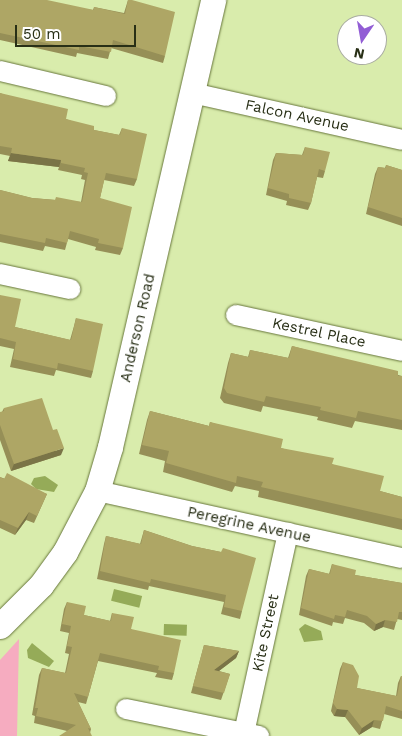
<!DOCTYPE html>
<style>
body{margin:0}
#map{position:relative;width:402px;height:736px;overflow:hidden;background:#d9ecac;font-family:"Work Sans",sans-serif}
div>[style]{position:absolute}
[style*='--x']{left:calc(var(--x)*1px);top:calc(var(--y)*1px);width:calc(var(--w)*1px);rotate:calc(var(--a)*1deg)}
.green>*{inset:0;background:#f6acc0}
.water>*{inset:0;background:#95ab58;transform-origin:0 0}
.roads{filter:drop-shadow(0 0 1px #67763b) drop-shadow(0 0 1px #67763b)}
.minor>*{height:20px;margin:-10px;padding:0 10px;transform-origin:10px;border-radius:10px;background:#fff}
.tertiary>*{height:25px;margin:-12.5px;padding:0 12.5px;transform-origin:12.5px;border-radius:12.5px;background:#fff}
.wall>*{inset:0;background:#968f57}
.shaded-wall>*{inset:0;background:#7a7447}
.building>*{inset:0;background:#aea665}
span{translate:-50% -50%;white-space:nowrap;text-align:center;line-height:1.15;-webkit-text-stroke:4px #fff;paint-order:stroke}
.street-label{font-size:15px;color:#282f16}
.north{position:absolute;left:337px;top:15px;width:50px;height:50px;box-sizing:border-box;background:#fff;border:1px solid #a9aca2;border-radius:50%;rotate:192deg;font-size:14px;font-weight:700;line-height:20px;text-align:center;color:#282f16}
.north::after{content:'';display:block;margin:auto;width:18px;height:22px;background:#925dd5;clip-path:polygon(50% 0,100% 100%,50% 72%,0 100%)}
.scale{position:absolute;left:15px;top:25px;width:121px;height:22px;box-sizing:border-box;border:2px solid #282f16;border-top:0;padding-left:6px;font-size:15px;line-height:18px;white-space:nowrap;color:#282f16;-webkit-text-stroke:4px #fff;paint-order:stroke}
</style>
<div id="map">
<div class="green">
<div style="clip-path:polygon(19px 639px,17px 736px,0 736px,0 660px)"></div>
</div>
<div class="water">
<div style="clip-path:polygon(45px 476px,58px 485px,54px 492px,36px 489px,31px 484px,34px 478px)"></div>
<div style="left:114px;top:589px;width:29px;height:12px;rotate:14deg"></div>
<div style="left:164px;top:624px;width:23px;height:11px;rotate:2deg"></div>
<div style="clip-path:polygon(305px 624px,321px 631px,323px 640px,304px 642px,299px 629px)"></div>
<div style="clip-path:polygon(32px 643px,54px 661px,49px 667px,28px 658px,27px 650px)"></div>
</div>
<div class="roads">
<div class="minor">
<div style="--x:0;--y:71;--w:109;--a:13.3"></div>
<div style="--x:192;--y:93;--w:215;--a:12.6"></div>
<div style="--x:0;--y:274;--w:72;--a:12.1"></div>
<div style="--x:236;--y:315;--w:170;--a:12.2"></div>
<div style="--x:97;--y:491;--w:312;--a:12.4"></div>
<div style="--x:126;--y:709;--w:136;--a:11.5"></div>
<div style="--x:244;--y:733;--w:205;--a:-77.6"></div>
</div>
<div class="tertiary">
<div style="--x:0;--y:626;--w:58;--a:-45"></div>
<div style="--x:41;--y:585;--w:41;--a:-54"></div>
<div style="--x:65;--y:552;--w:69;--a:-62.3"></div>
<div style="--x:97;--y:491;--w:46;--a:-73.5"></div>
<div style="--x:110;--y:447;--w:459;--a:-77"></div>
</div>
</div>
<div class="wall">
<div style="clip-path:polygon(0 0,93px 10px,94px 7px,124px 13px,128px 0,165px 56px,163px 63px,111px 48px,108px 59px,77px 53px,76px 57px,0 40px)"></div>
<div style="clip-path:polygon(0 93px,94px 130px,119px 135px,122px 128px,137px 179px,134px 186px,104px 180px,100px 198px,123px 248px,120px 255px,95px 250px,96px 247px,68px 239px,65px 250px,45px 246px,43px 251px,0 242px,0 190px,32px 198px,81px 202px,85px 180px,81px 179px,82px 175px,58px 170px,59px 167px,8px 161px,10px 156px,0 154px)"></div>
<div style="clip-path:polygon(305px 147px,325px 171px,323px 178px,317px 177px,311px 203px,308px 210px,286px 205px,287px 201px,266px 195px,273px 160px,276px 153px,302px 155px)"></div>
<div style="clip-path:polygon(386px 165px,402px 170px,402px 226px,366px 214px,375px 174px,378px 167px,385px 168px)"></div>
<div style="clip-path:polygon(0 295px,15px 327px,70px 340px,74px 326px,76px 318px,93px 371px,91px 378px,56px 370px,54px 376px,10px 367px,14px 349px,0 346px)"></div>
<div style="clip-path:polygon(292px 346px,402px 376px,402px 430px,355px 421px,352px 428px,317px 420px,318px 417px,263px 406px,261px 412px,224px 403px,220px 398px,228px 363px,231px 353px,248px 357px,250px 350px,288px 358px)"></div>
<div style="clip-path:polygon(4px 408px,61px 455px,11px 471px,0 440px,0 412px,2px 412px)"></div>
<div style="clip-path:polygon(150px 411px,209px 426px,210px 422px,281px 448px,332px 464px,380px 491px,402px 497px,402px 530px,258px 497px,259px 491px,235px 486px,232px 492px,163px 472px,165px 461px,139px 454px,147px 420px)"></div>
<div style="clip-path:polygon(0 477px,47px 494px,34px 523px,26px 520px,15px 535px,0 528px)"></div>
<div style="clip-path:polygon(144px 530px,192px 546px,221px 552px,242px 611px,240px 619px,221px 614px,224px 602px,149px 586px,148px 590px,97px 579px,104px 544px,106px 536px,140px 544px)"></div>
<div style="clip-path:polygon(332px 564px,355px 575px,402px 583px,402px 620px,397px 619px,394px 630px,383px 627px,374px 631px,364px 623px,345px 618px,343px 624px,333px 622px,332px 626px,299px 615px,306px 576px,309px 569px,329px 574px)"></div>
<div style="clip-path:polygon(67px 602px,84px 615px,110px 621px,112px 613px,131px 629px,174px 673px,172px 680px,155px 677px,157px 673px,98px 661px,86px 704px,78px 702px,91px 729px,90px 733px,67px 731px,34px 723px,35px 716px,32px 715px,39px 675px,42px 668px,65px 673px,69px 654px,65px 653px,69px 633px,60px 631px,64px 609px)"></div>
<div style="clip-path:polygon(204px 645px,239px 651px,236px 658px,219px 671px,230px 674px,221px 700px,191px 693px)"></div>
<div style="clip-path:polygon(343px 662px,357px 688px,396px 696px,398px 683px,401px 676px,402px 676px,402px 719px,384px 714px,380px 729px,372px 727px,359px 735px,345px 717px,334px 716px,331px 711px,340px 669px)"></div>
</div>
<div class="shaded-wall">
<div style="clip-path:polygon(11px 153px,61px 160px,59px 167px,8px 161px)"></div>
<div style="clip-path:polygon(64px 448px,61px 455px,11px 471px,14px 464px)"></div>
<div style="clip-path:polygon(29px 512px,26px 520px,15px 535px,18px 528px)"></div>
<div style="clip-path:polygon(385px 620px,383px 627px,374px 631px,376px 624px)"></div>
<div style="clip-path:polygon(239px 651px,236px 658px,211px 677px,214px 670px)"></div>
<div style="clip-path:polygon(337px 709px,348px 710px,345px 717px,334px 716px)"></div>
<div style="clip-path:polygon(374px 720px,372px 727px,359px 735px,362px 728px)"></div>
</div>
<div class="building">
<div style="clip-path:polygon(0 0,47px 0,94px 10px,94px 7px,125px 14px,128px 0,132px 0,175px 12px,165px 56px,113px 40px,111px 52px,79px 46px,79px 50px,0 33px)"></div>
<div style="clip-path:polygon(0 93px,68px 109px,66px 119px,94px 126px,94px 130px,120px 135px,122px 128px,147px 134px,137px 179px,106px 173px,100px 198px,132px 207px,123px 248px,98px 243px,99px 239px,70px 231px,67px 243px,46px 238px,45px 243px,0 234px,0 190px,32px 198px,55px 200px,56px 197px,82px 202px,88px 173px,84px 172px,85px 168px,61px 163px,61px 160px,11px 153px,12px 148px,0 146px)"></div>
<div style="clip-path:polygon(305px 147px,330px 152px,325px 171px,319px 169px,311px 203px,289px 198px,289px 194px,268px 188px,276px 153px,303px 155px)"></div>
<div style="clip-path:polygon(386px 165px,402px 170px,402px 218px,368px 207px,378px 167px,386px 168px)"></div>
<div style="clip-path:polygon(0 295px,21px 299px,15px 327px,71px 340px,76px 318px,103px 324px,93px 371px,58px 363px,57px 369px,13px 359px,16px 342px,0 338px)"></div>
<div style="clip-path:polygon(292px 346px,398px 371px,398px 376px,402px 376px,402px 420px,358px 411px,356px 418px,320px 410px,321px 407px,266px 396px,264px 402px,227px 393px,224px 388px,231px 353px,249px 357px,250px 350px,289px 358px)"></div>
<div style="clip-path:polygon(42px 398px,53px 430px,57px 429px,64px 448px,14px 464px,0 425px,0 412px,4px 411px,4px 408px)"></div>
<div style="clip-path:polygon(150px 411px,209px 426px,210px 422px,283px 439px,281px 448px,334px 458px,332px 464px,384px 476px,380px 491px,402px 497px,402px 519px,261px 487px,263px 482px,237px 476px,236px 483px,166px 463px,169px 451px,142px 445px)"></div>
<div style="clip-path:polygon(7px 473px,47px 494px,37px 516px,29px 512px,18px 528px,0 520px,0 477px,4px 479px)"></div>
<div style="clip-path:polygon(144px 530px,192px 546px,221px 552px,223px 548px,256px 558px,242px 611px,224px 607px,226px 595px,151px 579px,150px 583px,100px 571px,106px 536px,141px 544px)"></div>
<div style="clip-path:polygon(332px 564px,356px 570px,355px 575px,402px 583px,402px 612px,399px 612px,397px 622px,385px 620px,376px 624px,367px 616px,347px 610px,345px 617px,335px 615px,334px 619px,301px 608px,309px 569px,330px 574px)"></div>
<div style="clip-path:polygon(67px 602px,86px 606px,84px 615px,111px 621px,112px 613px,134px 617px,131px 629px,181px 640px,174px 673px,158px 670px,159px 666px,100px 653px,88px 697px,74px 693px,91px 729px,88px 728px,92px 736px,59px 736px,76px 725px,36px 716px,38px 708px,35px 708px,42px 668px,66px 673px,72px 647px,67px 646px,71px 626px,62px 624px)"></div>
<div style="clip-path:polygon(204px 645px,239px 651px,214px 670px,230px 674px,224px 693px,193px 686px)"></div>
<div style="clip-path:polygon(343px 662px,353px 665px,359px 676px,357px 688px,397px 696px,401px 676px,402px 676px,402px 711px,386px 706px,383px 721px,374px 720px,362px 728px,348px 710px,337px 709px,333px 703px)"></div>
</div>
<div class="street-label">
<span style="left:297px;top:116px;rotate:12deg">Falcon Avenue</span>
<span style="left:138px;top:328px;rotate:-77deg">Anderson Road</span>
<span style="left:319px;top:333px;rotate:12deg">Kestrel Place</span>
<span style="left:249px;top:525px;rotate:12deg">Peregrine Avenue</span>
<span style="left:266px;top:633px;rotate:-78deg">Kite Street</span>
</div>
<div class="north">N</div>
<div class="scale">50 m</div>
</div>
